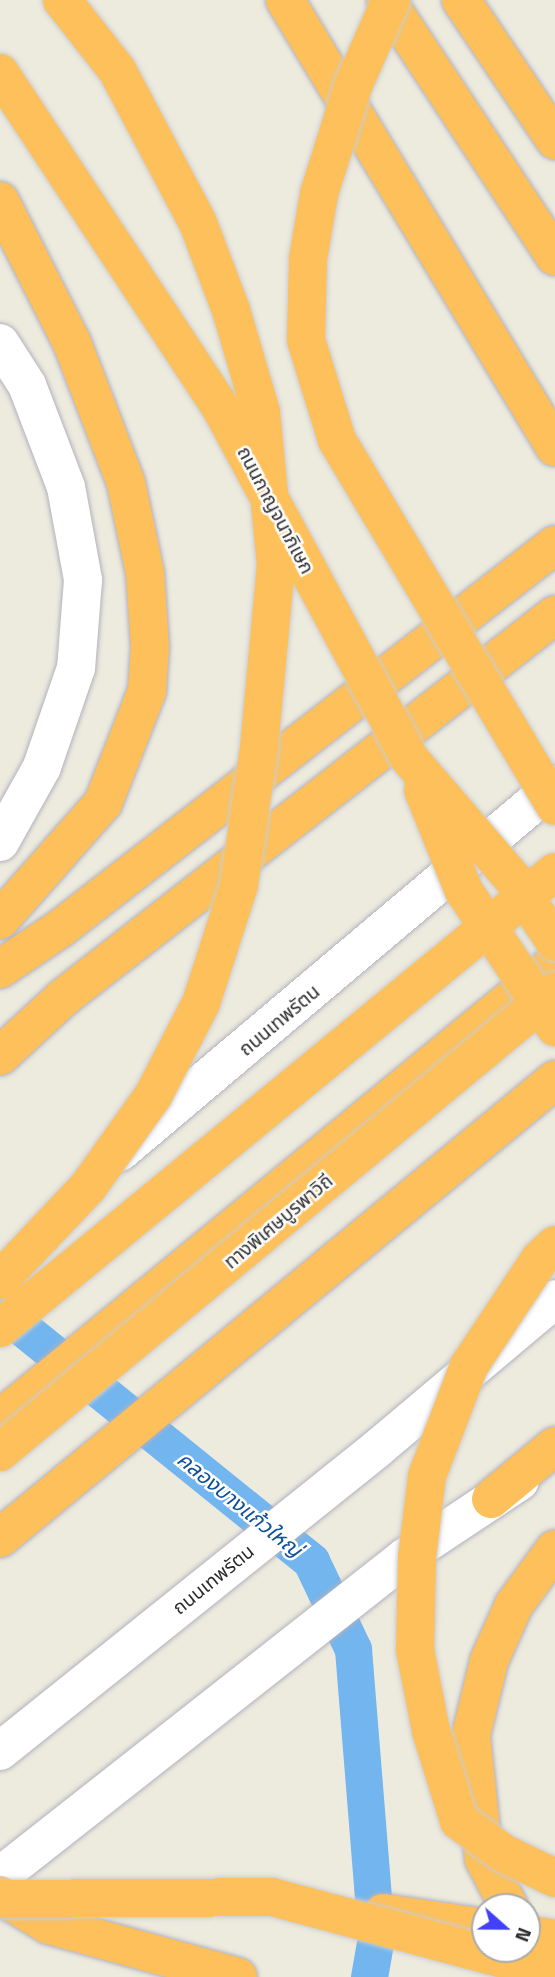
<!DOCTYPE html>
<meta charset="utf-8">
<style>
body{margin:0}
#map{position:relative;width:555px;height:1977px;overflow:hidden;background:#edeade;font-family:"Titillium Web","Noto Sans Thai",sans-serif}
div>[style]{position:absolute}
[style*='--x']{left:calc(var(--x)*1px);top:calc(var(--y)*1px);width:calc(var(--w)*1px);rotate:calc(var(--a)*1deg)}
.canal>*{height:37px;margin:-18.5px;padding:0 18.5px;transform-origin:18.5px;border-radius:18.5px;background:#73b5ee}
.roads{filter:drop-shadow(0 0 2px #b2b2bf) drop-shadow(0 0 2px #b2b2bf)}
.secondary>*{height:38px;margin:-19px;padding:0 19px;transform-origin:19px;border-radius:19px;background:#fff}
.highway>*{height:38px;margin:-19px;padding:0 19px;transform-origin:19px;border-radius:19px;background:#fdc05a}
.bridges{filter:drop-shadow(0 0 2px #ccc) drop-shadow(0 0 2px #ccc)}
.highway-bridge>*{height:38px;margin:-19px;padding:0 19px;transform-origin:19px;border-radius:19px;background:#fdc05a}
span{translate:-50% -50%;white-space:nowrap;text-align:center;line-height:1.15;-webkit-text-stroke:5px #fff;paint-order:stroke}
.street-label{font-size:19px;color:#2c2c2c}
.water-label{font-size:21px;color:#0f509d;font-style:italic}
.north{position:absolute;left:471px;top:1893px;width:70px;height:70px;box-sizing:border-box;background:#fff;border:2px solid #ababab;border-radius:50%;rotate:111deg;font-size:19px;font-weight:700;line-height:28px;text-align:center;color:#2c2c2c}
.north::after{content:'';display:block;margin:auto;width:24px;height:32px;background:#4240f8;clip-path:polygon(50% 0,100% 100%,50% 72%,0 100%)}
</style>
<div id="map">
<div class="canal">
<div style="--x:0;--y:1310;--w:400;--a:38.9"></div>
<div style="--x:311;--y:1561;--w:98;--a:64.5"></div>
<div style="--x:353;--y:1649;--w:289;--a:85.4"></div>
<div style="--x:376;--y:1937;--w:41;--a:99.9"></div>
</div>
<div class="roads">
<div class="secondary">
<div style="--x:0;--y:343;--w:50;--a:57.3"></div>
<div style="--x:27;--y:385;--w:109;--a:69.1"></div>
<div style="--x:66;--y:487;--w:95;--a:79.6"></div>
<div style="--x:83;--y:580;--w:88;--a:94.5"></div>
<div style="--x:76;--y:668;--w:105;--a:109"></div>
<div style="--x:42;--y:767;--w:86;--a:119.2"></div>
<div style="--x:120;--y:1152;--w:569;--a:-40.15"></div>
<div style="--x:0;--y:1751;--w:484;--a:-38.7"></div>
<div style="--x:378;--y:1448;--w:231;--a:-40.1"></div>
<div style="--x:0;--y:1876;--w:514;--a:-38.21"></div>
<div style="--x:404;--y:1558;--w:139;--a:-33.6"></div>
</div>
<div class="highway">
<div style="--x:285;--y:0;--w:522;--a:58.87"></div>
<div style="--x:386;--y:0;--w:307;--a:56.6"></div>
<div style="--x:461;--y:0;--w:169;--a:56.1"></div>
<div style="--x:0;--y:201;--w:159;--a:63.1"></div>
<div style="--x:72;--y:343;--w:150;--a:68.9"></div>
<div style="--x:126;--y:483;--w:92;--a:78.1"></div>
<div style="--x:145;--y:573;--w:74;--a:86.1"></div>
<div style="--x:150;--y:647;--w:44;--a:93.9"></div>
<div style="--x:147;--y:691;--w:120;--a:111.4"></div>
<div style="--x:103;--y:803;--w:156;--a:131.4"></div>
<div style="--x:0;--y:969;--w:73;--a:-33.9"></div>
<div style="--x:61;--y:928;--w:625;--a:-37.79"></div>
<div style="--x:0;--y:1056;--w:87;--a:-42.7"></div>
<div style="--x:64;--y:997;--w:622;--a:-37.88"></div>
<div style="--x:0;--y:1419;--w:718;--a:-39.41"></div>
<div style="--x:491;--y:1499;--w:83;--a:-39.6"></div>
<div style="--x:0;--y:1538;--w:720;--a:-39.53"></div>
<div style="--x:0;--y:1895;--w:57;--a:31.5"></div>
<div style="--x:49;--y:1925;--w:196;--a:15.4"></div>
<div style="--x:509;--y:1907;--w:54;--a:-117.5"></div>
<div style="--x:484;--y:1859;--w:125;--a:-96"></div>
<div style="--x:471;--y:1735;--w:76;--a:-76.3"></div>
<div style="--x:489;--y:1661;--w:61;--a:-65.9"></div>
<div style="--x:514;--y:1605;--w:69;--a:-53.8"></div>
<div style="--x:383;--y:1913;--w:103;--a:8.4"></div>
</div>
</div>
<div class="bridges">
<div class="highway-bridge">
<div style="--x:391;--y:0;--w:94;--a:113.8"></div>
<div style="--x:353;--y:86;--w:113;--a:107.5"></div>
<div style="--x:319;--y:194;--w:66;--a:99.6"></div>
<div style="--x:308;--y:259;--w:81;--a:91.4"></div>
<div style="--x:306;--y:340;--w:105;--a:72.8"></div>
<div style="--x:337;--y:440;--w:426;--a:59.2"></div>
<div style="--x:0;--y:73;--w:404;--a:56.6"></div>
<div style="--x:222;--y:410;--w:396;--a:61.7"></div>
<div style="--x:410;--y:759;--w:158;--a:49.4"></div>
<div style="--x:513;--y:879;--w:76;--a:56.3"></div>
<div style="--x:423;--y:790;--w:109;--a:67.9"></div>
<div style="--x:464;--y:891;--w:164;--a:56.2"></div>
<div style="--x:555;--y:1245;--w:21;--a:137"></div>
<div style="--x:540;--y:1259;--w:128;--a:123.6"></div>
<div style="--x:469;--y:1366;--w:118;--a:110.9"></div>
<div style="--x:427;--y:1476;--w:83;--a:97"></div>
<div style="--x:417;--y:1558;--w:92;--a:91.2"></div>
<div style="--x:415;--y:1650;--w:83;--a:78.8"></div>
<div style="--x:431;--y:1731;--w:94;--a:72.7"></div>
<div style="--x:459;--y:1821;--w:54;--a:36"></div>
<div style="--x:503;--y:1853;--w:58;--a:25.7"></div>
<div style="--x:0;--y:1280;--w:128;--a:-46.6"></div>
<div style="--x:88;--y:1187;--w:112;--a:-54.5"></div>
<div style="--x:153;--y:1096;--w:105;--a:-62.7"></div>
<div style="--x:201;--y:1003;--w:124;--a:-72.1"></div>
<div style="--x:239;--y:885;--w:138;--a:-81.7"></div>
<div style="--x:259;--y:748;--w:184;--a:-84.7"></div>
<div style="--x:276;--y:565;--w:154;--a:-95.6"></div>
<div style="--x:261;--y:412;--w:106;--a:-106.4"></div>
<div style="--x:231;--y:310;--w:93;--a:-110.8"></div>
<div style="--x:198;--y:223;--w:173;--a:-117.9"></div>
<div style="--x:117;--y:70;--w:89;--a:-128.2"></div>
<div style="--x:0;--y:1328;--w:718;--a:-39.41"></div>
<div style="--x:0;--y:1452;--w:721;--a:-39.71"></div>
<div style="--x:0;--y:1899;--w:272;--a:-0.4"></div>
<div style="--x:272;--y:1897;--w:293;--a:15"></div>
<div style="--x:527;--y:1934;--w:28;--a:10"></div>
</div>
</div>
<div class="street-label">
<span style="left:276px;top:510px;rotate:62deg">ถนนกาญจนาภิเษก</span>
<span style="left:279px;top:1020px;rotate:-40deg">ถนนเทพรัตน</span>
<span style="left:278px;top:1221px;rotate:-40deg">ทางพิเศษบูรพาวิถี</span>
<span style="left:213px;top:1579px;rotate:-39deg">ถนนเทพรัตน</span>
</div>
<div class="water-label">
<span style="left:240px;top:1504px;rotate:39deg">คลองบางแก้วใหญ่</span>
</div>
<div class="north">N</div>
</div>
